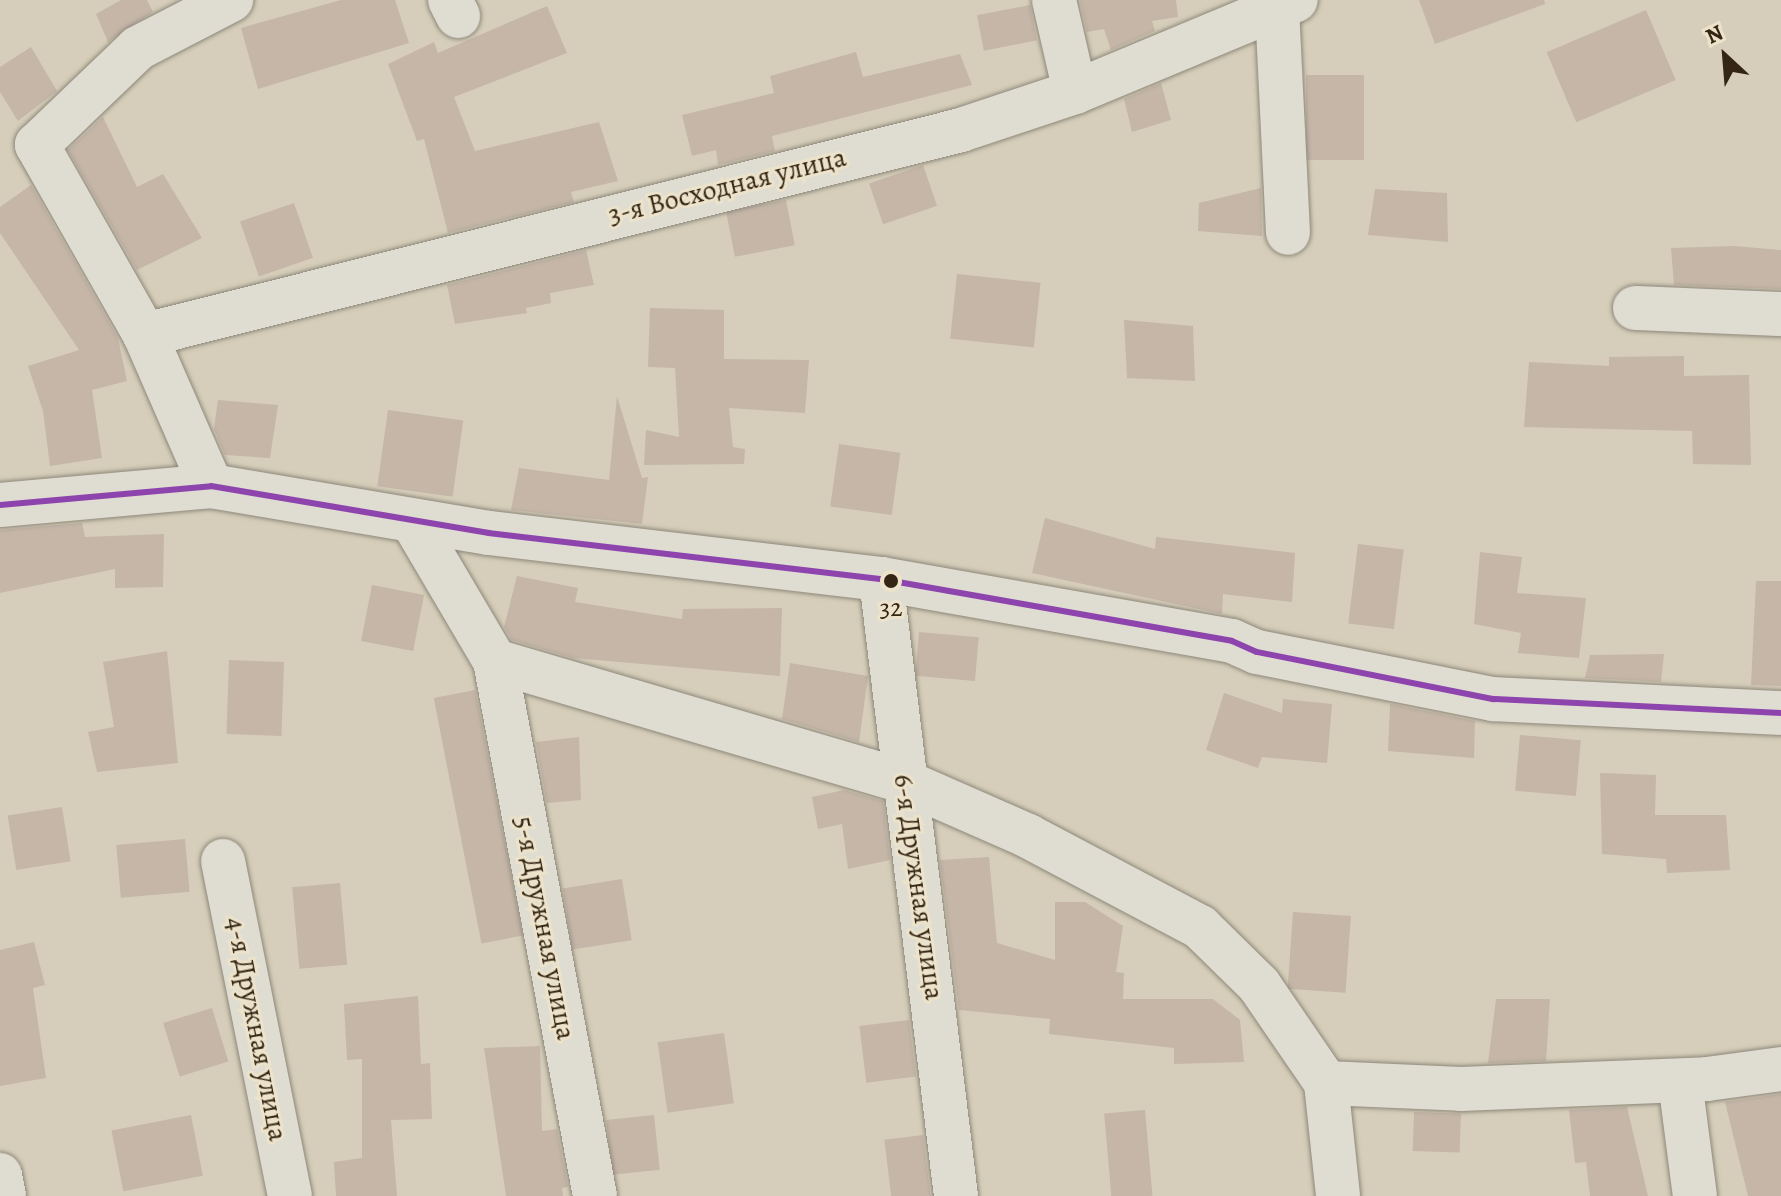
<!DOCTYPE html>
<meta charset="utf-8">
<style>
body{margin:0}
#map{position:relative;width:1781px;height:1196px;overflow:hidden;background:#d6ceba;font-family:Alegreya,serif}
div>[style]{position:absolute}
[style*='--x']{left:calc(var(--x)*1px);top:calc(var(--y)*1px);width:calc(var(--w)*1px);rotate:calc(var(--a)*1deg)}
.building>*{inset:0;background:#c5b6a8;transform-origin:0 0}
.roads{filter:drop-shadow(0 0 2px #8e887a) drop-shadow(0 0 2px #8e887a)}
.minor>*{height:44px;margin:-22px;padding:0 22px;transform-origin:22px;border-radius:22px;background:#dfdcd1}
.bus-1>*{height:6px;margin:-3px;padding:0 3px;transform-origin:3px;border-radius:3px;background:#8e44ad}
.dots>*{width:22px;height:22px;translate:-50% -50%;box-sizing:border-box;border:4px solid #ece3ca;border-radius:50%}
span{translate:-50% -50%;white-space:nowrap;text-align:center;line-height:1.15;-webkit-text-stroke:6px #ece3ca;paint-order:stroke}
.bus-label{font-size:26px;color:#342514}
.street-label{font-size:28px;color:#342514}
.north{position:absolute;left:1685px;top:16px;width:80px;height:80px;-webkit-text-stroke:6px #ece3ca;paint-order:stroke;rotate:334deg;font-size:22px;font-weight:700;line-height:32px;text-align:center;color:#342514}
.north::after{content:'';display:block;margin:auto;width:28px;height:36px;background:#342514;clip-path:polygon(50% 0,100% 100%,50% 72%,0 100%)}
</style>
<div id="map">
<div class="building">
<div style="clip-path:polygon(121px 0,147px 0,153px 12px,108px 42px,96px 14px)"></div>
<div style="clip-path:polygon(341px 0,395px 0,409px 43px,258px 89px,241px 28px)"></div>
<div style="clip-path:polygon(1080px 0,1176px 0,1178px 17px,1152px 21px,1155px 31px,1111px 50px,1104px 29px,1087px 32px)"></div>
<div style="clip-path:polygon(1419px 0,1544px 0,1545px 4px,1435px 44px)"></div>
<div style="left:1030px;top:5px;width:36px;height:54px;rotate:79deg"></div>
<div style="clip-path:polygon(547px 6px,567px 53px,454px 97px,475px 151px,599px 122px,618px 181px,571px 192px,574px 202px,448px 233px,424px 139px,417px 141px,388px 64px,434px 42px,438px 53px)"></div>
<div style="left:1646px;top:10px;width:76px;height:108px;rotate:67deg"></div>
<div style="clip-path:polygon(31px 47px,57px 91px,18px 121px,0 92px,0 67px)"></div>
<div style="clip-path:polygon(856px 52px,863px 77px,960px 54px,972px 85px,772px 136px,775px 151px,718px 165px,716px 150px,692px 156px,682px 115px,774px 93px,770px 76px)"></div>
<div style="left:1306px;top:75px;width:58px;height:85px"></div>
<div style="clip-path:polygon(1161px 83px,1171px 120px,1132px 132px,1124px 99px)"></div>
<div style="clip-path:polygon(103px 117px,137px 187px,163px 174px,202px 238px,137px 270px,68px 150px)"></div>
<div style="left:923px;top:165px;width:43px;height:57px;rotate:71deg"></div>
<div style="clip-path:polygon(31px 185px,118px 338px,127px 381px,92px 390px,102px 458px,50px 466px,43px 411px,28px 366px,79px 350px,0 233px,0 207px)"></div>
<div style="clip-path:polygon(1261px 188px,1262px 236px,1198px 231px,1199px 203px)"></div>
<div style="clip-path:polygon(1375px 189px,1447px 193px,1448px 242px,1368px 235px)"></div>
<div style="left:786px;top:200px;width:46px;height:61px;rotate:79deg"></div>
<div style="left:294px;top:203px;width:58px;height:57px;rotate:71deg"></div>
<div style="clip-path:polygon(1734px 246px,1781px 250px,1781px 289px,1674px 285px,1671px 248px)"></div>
<div style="clip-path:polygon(586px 250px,594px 285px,550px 293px,551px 303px,526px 308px,527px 313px,455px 324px,447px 285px)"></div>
<div style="left:957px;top:274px;width:84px;height:65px;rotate:6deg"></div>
<div style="clip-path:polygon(650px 308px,724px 310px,724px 359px,809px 360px,805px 413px,729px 408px,733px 447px,745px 449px,744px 464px,644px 465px,646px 430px,679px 437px,675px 368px,648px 367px)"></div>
<div style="clip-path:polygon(1124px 320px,1193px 326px,1195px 381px,1127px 378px)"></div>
<div style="clip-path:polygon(1684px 356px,1684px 376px,1749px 375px,1751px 465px,1693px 464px,1692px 431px,1524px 427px,1529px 362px,1609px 366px,1609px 357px)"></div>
<div style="clip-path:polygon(617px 396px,642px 478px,648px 477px,642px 524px,511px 510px,519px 468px,609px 480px)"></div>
<div style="clip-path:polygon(218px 400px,278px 405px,270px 458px,225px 455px,214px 429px)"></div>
<div style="left:388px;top:410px;width:76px;height:77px;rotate:8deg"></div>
<div style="left:839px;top:444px;width:62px;height:63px;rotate:8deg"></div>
<div style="clip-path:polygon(1045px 518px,1155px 549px,1156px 537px,1295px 553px,1292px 602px,1223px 594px,1222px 614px,1032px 573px)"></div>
<div style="clip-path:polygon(82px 523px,85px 537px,164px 534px,163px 587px,115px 588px,115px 569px,0 593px,0 530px)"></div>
<div style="left:1358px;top:544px;width:46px;height:80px;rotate:7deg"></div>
<div style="clip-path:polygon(1480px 552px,1522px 557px,1517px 593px,1586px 598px,1579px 658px,1518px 653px,1521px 633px,1474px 624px)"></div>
<div style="clip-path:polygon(517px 576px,578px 588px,575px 602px,682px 619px,683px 609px,782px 608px,780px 676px,573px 658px,512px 640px,504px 627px)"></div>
<div style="clip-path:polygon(1756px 581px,1781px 581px,1781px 686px,1751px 685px)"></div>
<div style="left:372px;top:585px;width:53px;height:57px;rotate:11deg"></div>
<div style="left:919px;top:632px;width:60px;height:44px;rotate:5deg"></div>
<div style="clip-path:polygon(167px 651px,178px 763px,97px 772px,88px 732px,114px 727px,103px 662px)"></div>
<div style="clip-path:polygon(1664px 654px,1661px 682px,1585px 678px,1590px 655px)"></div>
<div style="left:284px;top:662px;width:74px;height:55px;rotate:92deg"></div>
<div style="clip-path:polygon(790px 663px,868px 676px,859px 742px,782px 719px)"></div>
<div style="left:475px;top:690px;width:250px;height:42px;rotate:79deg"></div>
<div style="clip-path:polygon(1224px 693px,1282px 713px,1283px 699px,1332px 704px,1327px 763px,1262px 757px,1258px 768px,1206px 750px)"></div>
<div style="clip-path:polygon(1390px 704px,1475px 721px,1474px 758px,1388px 751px)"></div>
<div style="left:1520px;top:735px;width:61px;height:56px;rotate:5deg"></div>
<div style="clip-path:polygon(579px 737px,581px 800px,547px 803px,536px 742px)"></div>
<div style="clip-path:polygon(1600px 773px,1656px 775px,1655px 815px,1726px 815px,1730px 870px,1667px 873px,1666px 859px,1602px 854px)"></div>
<div style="clip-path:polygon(844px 790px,883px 801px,890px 860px,848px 869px,842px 824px,818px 829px,812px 797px)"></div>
<div style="left:62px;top:807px;width:55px;height:55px;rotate:81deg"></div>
<div style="left:185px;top:839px;width:53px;height:69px;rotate:85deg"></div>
<div style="clip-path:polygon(989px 857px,997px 943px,1055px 960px,1055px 902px,1085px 902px,1123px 926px,1116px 972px,1124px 973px,1123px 999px,1213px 999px,1240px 1020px,1244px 1062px,1174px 1064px,1174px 1048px,1049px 1034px,1050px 1019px,959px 1010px,940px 860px)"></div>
<div style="left:622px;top:879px;width:62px;height:60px;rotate:81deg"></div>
<div style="left:340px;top:883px;width:82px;height:48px;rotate:85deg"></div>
<div style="left:1293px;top:912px;width:58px;height:77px;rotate:4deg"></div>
<div style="clip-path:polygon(34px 942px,45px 985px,33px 988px,46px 1078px,0 1086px,0 950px)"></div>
<div style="clip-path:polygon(418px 996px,421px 1064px,430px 1063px,432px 1119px,391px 1120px,397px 1196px,336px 1196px,334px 1162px,362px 1158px,362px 1059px,347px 1060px,344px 1004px)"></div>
<div style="clip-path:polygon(1496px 999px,1550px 999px,1546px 1061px,1488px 1063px)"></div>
<div style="left:212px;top:1008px;width:56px;height:51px;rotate:73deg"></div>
<div style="left:909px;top:1020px;width:57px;height:50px;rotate:83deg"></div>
<div style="left:724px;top:1033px;width:71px;height:67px;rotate:82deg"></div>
<div style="clip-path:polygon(540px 1046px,542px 1131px,557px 1129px,568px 1187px,562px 1188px,563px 1196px,506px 1196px,484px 1048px)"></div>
<div style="clip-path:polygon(1781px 1094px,1781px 1196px,1748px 1196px,1725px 1102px)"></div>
<div style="clip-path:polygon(1627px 1107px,1648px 1196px,1590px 1196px,1586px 1162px,1575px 1163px,1569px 1110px)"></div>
<div style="left:1145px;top:1110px;width:86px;height:41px;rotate:85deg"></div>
<div style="left:1414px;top:1112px;width:47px;height:39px;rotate:2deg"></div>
<div style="left:191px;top:1115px;width:62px;height:81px;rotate:79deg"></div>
<div style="left:654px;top:1115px;width:55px;height:48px;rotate:84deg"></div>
<div style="left:923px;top:1135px;width:62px;height:39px;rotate:83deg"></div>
</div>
<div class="roads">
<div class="minor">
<div style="--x:450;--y:0;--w:18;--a:63"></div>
<div style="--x:1054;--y:0;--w:94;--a:77.1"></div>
<div style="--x:1277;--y:8;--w:225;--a:87.2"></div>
<div style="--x:1635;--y:308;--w:146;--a:2.4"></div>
<div style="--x:145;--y:335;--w:841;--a:-14.1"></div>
<div style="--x:961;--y:130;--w:120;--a:-18.4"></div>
<div style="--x:1075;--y:92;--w:239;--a:-22.6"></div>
<div style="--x:211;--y:486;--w:165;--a:-113.6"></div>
<div style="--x:145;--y:335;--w:219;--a:-119.6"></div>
<div style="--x:37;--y:145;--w:140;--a:-43.8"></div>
<div style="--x:138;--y:48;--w:105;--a:-27.3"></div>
<div style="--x:0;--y:505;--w:212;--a:-5.1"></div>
<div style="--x:211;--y:486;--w:282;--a:9.6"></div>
<div style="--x:489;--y:533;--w:395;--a:6.7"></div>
<div style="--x:881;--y:579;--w:356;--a:10"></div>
<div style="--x:1232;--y:641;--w:27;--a:24"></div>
<div style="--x:1257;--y:652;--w:241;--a:11.3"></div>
<div style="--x:1493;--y:699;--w:288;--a:2.8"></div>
<div style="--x:413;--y:522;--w:161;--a:59.5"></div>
<div style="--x:495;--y:661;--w:425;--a:16.4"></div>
<div style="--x:903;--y:781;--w:137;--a:23.7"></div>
<div style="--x:1028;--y:836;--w:195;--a:27.9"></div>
<div style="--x:1200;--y:927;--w:83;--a:44.5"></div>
<div style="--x:1259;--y:985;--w:119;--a:55.6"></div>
<div style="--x:1326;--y:1083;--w:135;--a:2.5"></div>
<div style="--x:1461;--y:1089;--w:246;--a:-2.3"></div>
<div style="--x:1707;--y:1079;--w:75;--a:-7.7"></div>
<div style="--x:881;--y:579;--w:622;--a:83.07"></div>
<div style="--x:495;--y:661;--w:544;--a:79.41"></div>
<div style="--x:223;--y:861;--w:342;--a:78.7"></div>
<div style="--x:1680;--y:1081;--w:116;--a:82.6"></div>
<div style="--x:1326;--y:1083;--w:114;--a:83.9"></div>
<div style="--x:0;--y:1175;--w:21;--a:79"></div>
</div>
</div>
<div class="bus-1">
<div style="--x:0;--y:505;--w:212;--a:-5.1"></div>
<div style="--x:211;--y:486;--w:282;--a:9.6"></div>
<div style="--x:489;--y:533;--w:395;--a:6.7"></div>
<div style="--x:881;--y:579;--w:356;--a:10"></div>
<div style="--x:1232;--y:641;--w:27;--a:24"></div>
<div style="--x:1257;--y:652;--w:241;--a:11.3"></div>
<div style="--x:1493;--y:699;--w:288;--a:2.8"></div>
</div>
<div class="dots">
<div style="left:891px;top:581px;background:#342514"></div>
</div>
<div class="bus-label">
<span style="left:891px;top:608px">32</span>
</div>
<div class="street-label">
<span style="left:727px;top:186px;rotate:-14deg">3-я Восходная улица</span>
<span style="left:919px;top:887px;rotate:82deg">6-я Дружная улица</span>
<span style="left:545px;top:928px;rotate:79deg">5-я Дружная улица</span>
<span style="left:257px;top:1029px;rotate:79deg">4-я Дружная улица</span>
</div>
<div class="north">N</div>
</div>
